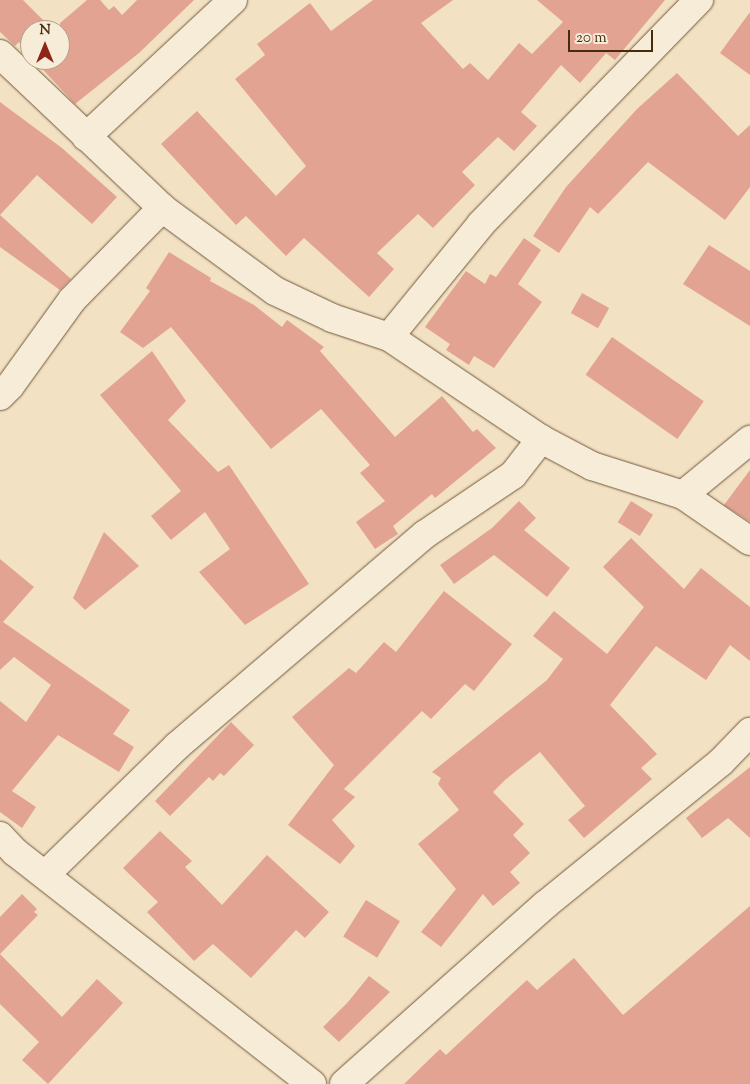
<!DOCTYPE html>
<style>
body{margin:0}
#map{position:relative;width:750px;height:1084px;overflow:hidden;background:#f3e1c3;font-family:"Sorts Mill Goudy",serif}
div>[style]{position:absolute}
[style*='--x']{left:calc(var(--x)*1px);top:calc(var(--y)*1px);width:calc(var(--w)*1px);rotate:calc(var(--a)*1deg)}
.building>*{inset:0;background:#e3a392;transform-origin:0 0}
.roads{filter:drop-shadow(0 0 1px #71593c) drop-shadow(0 0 1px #71593c)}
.minor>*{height:28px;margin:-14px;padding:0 14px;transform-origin:14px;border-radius:14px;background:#f7ecd8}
span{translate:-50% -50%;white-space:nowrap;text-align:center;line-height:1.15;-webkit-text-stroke:4px #f7ecd8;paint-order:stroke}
.north{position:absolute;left:20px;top:20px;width:50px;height:50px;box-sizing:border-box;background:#f7ecd8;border:1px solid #b09f88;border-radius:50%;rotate:0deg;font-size:14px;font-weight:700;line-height:20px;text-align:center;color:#462c0f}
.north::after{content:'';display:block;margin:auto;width:18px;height:22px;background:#8f2418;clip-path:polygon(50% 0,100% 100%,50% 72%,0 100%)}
.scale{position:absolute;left:568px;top:30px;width:85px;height:22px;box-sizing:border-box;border:2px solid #462c0f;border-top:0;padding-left:6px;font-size:15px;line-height:18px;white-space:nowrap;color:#462c0f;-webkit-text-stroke:4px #f7ecd8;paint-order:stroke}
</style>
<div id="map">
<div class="building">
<div style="clip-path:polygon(0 0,23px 0,53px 30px,30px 30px,30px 55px,19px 42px,15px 46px,0 32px)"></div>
<div style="clip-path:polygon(87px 0,100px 0,109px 10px,114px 6px,122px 15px,137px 0,194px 0,139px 53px,75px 104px,34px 60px,60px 60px,60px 23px)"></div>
<div style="clip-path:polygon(373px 0,453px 0,421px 23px,463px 69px,470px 63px,488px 80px,519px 43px,532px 54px,563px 22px,537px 0,665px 0,615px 60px,606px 53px,580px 83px,561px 65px,521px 112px,537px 126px,514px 151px,498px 137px,462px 172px,475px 185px,433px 228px,418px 214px,377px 253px,394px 269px,369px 297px,304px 238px,286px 256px,246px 216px,236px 225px,161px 144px,197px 111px,276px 196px,306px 166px,235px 79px,265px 55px,257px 44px,310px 3px,331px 31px)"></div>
<div style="clip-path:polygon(750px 12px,750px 75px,720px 53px)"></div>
<div style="clip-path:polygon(677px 73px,738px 136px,750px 125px,750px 187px,725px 220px,648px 162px,598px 214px,590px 207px,559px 253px,533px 236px,566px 187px,637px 109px)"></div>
<div style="clip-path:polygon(0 102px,62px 148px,117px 197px,92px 224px,37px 175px,0 215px,71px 279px,60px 290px,0 247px)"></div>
<div style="clip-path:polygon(524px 238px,541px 250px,518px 284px,542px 302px,494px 368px,474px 356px,469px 365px,446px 350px,450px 344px,425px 327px,466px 271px,485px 284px,490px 274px,496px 277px)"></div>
<div style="clip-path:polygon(709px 245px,750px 271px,750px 326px,683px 284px)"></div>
<div style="clip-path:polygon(169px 252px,211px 278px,210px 281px,254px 305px,282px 327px,287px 320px,324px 347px,320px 351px,395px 437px,442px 396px,473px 432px,477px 429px,496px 448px,435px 498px,432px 494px,393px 526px,398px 534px,375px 549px,356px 522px,385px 501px,360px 473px,370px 465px,321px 409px,271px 449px,171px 327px,143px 348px,120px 332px,150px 291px,146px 288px)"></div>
<div style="left:582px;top:293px;width:31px;height:23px;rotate:29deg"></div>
<div style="left:612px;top:337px;width:112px;height:46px;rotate:35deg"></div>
<div style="clip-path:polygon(152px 351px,186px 401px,168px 420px,218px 472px,229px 465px,309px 584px,245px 625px,199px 572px,230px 549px,205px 512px,171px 540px,151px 516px,181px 491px,100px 395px)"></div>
<div style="clip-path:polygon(750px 470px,750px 522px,724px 505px)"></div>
<div style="clip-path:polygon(519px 501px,536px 518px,524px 530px,570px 568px,547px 597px,494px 555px,454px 584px,440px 565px,492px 528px)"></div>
<div style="left:631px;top:501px;width:26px;height:25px;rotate:32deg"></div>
<div style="clip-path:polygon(104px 532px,139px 566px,85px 610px,73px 598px)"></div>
<div style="clip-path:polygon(631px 538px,684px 589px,701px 568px,750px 607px,750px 661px,730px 645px,706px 680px,656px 646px,610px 705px,657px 754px,641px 768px,652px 779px,584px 838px,568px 820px,585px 806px,540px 752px,505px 780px,493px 792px,524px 824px,513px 835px,530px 853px,510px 872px,520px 883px,493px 906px,483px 894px,441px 947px,421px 932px,456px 889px,418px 844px,459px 810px,438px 784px,441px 778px,432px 772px,547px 680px,563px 659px,533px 636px,554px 611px,607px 654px,644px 607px,603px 567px)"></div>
<div style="clip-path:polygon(0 559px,34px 587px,3px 622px,130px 710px,113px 734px,134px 747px,119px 772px,58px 735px,12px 791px,36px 807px,22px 828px,0 812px,0 701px,26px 722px,51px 685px,14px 657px,0 670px)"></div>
<div style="clip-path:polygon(444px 591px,512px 644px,474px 691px,465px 684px,431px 719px,422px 711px,344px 789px,355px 797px,332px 820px,355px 846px,340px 864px,288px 825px,334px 765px,292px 717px,349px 668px,356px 673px,384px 642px,396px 652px)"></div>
<div style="clip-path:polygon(231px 722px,254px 745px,224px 776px,220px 773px,213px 781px,209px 777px,170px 816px,155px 801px)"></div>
<div style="clip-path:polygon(750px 767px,750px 838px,728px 818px,702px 838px,686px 818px)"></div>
<div style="clip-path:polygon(160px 831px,192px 861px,185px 867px,222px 905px,267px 855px,329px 912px,305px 938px,296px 930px,251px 978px,213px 944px,194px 961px,147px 912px,158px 902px,123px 868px)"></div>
<div style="clip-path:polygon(22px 894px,37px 909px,34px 912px,38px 915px,0 954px,62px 1017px,97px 979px,123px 1003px,48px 1084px,22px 1060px,39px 1042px,0 1004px,0 917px)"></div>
<div style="left:366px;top:900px;width:40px;height:43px;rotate:32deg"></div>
<div style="clip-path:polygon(750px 906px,750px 1084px,404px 1084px,440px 1049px,446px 1055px,527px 980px,537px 990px,574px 958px,623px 1015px)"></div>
<div style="clip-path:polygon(369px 976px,390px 992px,339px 1042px,323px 1027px,348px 1002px)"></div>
</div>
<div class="roads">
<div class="minor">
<div style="--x:0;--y:54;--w:224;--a:43.5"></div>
<div style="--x:162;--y:208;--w:140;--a:36.3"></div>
<div style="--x:275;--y:291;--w:63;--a:25.3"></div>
<div style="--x:332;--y:318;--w:60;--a:18.4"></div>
<div style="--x:86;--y:137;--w:201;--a:-43"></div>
<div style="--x:0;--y:396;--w:14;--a:-45"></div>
<div style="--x:10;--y:386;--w:106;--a:-54.2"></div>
<div style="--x:72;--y:300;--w:129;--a:-45.6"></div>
<div style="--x:541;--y:439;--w:183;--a:-146.1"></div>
<div style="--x:389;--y:337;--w:146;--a:-50.8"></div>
<div style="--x:481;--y:224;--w:313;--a:-45.8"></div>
<div style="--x:683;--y:495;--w:87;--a:-39.4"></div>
<div style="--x:0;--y:836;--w:22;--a:47"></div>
<div style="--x:15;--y:852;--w:377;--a:38"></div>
<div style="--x:45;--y:875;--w:185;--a:-44.3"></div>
<div style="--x:177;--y:746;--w:325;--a:-40.5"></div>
<div style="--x:424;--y:535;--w:107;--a:-34"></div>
<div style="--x:513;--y:475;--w:46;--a:-52.1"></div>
<div style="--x:541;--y:439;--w:58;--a:27.9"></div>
<div style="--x:592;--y:466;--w:96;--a:17.7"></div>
<div style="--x:683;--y:495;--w:81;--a:34.5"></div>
<div style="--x:344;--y:1084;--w:269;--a:-41.7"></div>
<div style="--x:545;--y:905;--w:227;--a:-39.1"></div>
<div style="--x:721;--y:762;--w:42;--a:-46"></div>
</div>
</div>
<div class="north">N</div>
<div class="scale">20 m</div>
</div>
